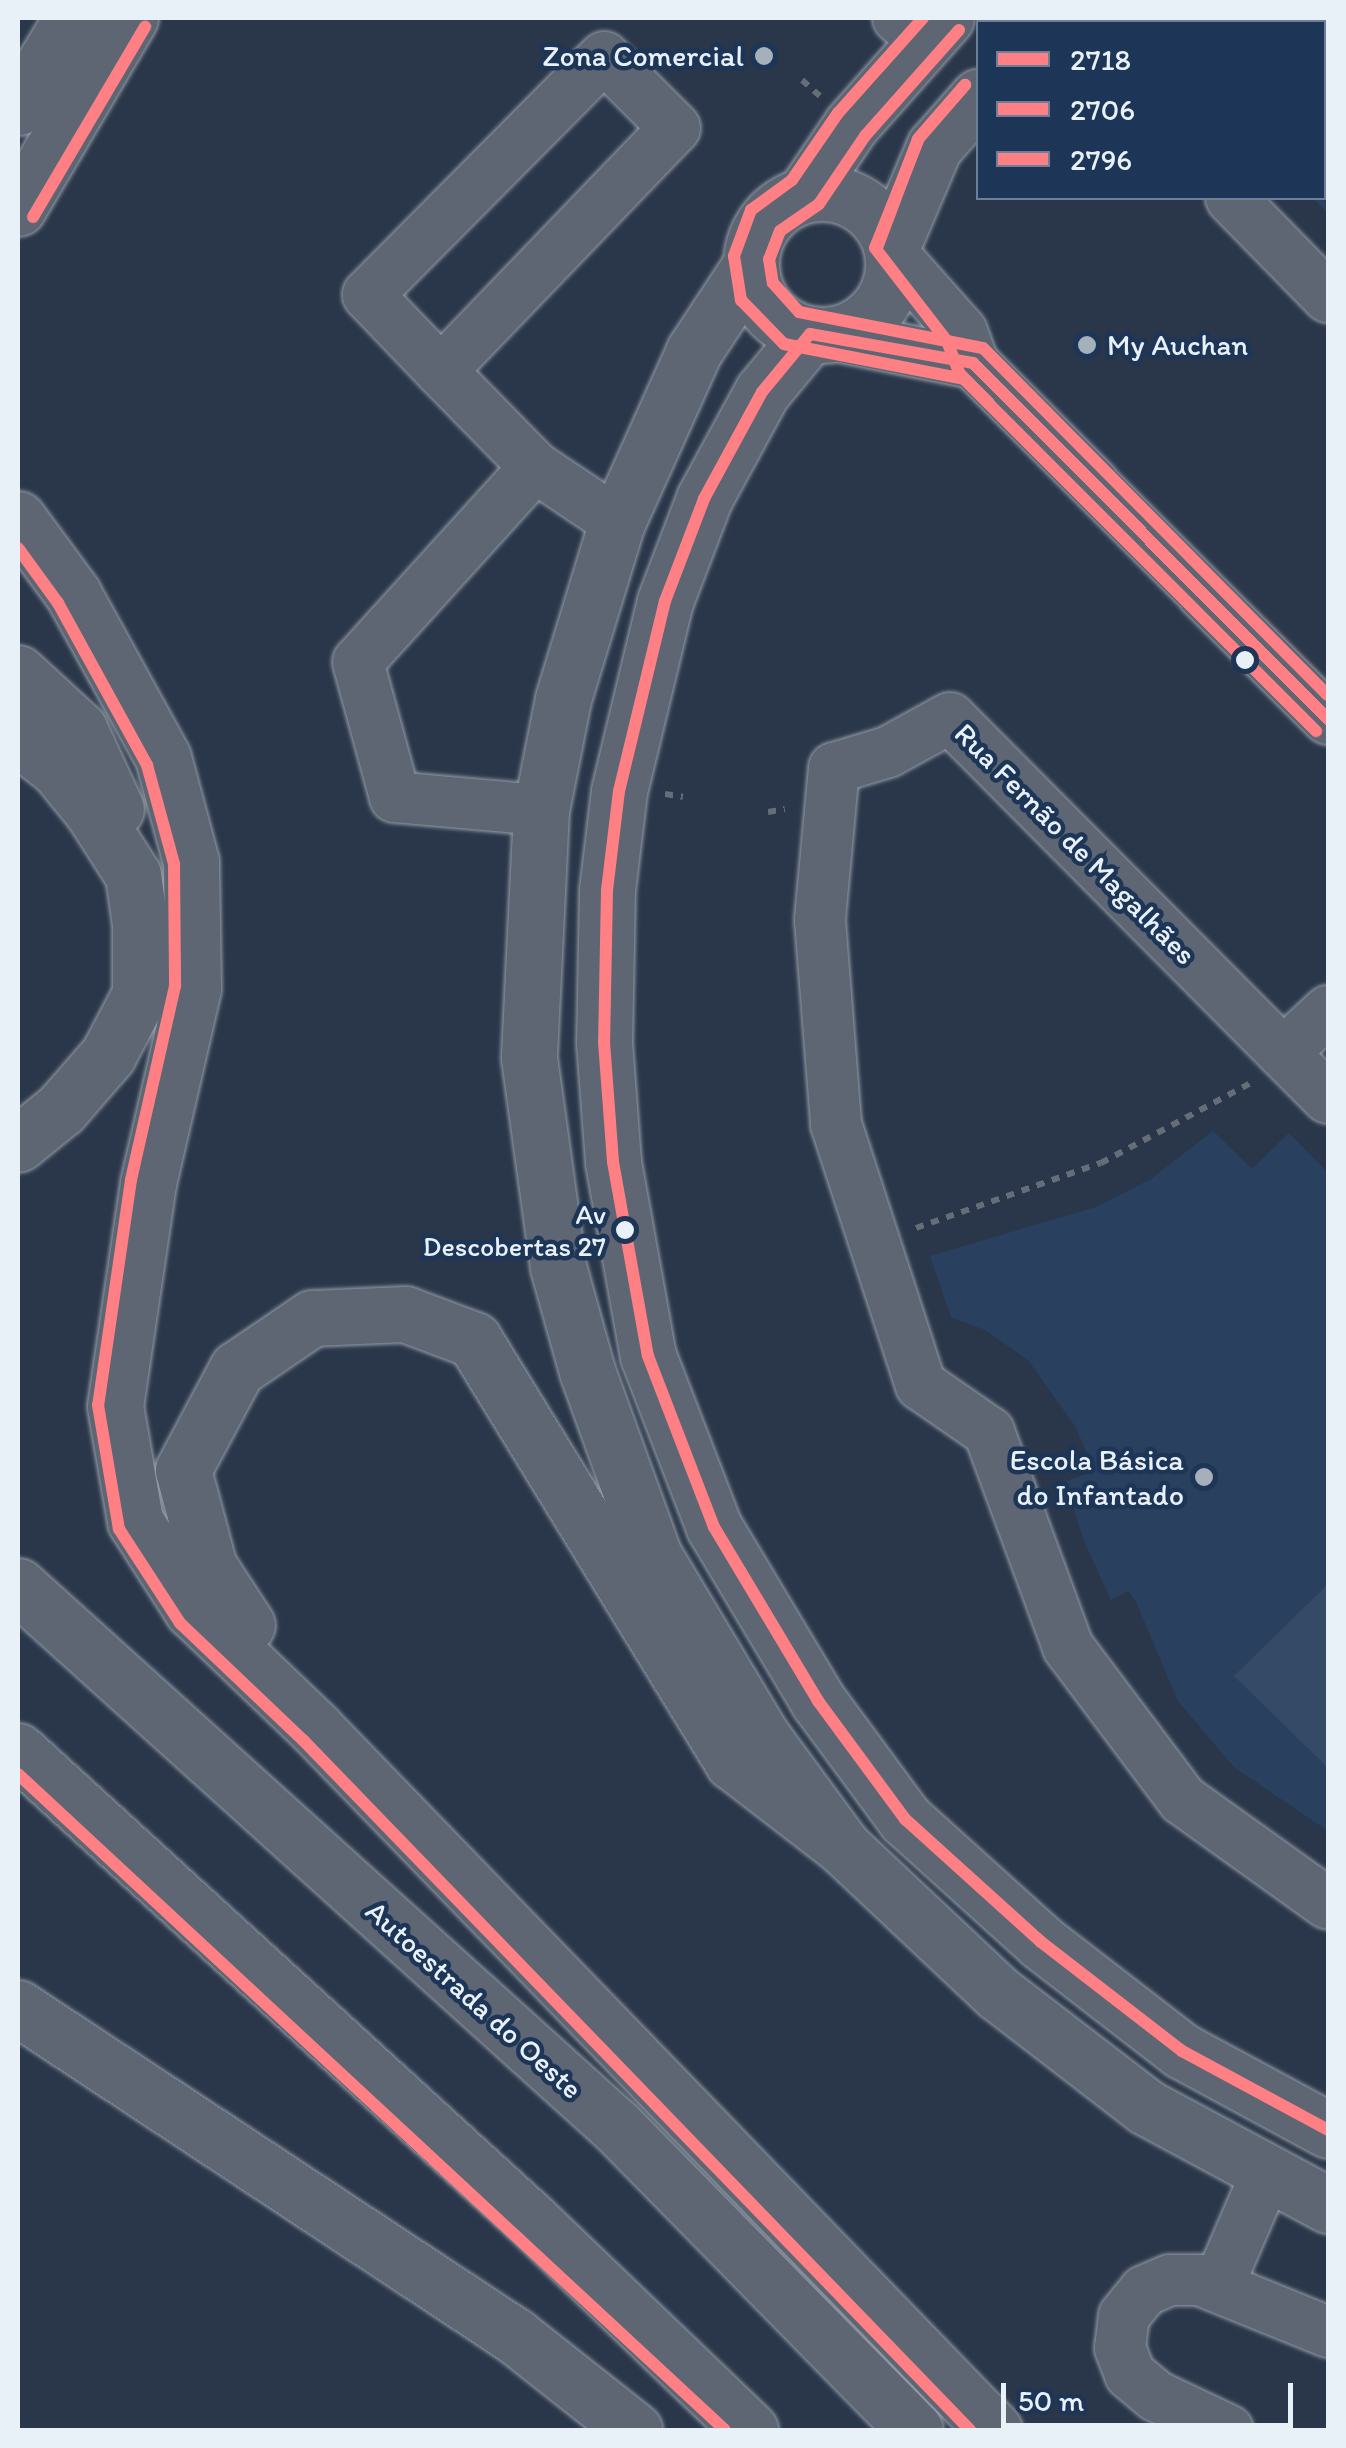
<!DOCTYPE html>
<meta charset="utf-8">
<style>
body{margin:0}
#map{position:relative;width:1346px;height:2448px;overflow:hidden;background:#2a374a;font-family:Itim,sans-serif}
div>[style]{position:absolute}
[style*='--x']{left:calc(var(--x)*1px);top:calc(var(--y)*1px);width:calc(var(--w)*1px);rotate:calc(var(--a)*1deg)}
.built>*{inset:0;background:#2a405f}
.green>*{inset:0;background:#354a67}
.path>*{height:6px;margin-top:-3px;transform-origin:0;background:repeating-linear-gradient(90deg,#656d78 0 8px,transparent 0 16px)}
.roads{filter:drop-shadow(0 0 2px #959da7) drop-shadow(0 0 2px #959da7)}
.minor>*{height:50px;margin:-25px;padding:0 25px;transform-origin:25px;border-radius:25px;background:#5d6672}
.major>*{height:55px;margin:-27.5px;padding:0 27.5px;transform-origin:27.5px;border-radius:27.5px;background:#5d6672}
.major>.ring{margin:-27.5px;padding:0;box-sizing:content-box;background:none;border:55px solid #5d6672;border-radius:50%}
.highway>*{height:55px;margin:-27.5px;padding:0 27.5px;transform-origin:27.5px;border-radius:27.5px;background:#5d6672}
.bus-1>*{height:12px;margin:-6px;padding:0 6px;transform-origin:6px;border-radius:6px;background:#ff8084}
.bus-2>*{height:12px;margin:-6px;padding:0 6px;transform-origin:6px;border-radius:6px;background:#ff8084}
.bus-3>*{height:12px;margin:-6px;padding:0 6px;transform-origin:6px;border-radius:6px;background:#ff8084}
.dots>*{width:28px;height:28px;translate:-50% -50%;box-sizing:border-box;border:5px solid #1d3557;border-radius:50%}
span{translate:-50% -50%;white-space:nowrap;text-align:center;line-height:1.15;-webkit-text-stroke:9px #1d3557;paint-order:stroke}
.bus-label{font-size:28px;color:#e8f1f8}
.right{translate:-100% -50%;text-align:right}
.poi-label{font-size:30px;color:#e8f1f8}
.left{translate:0 -50%;text-align:left}
.street-label{font-size:30px;color:#e8f1f8}
.frame{position:absolute;inset:0;border:20px solid #e8f1f8;pointer-events:none}
.legend{position:absolute;left:976px;top:20px;width:350px;height:180px;box-sizing:border-box;background:#1d3557;border:2px solid #6e8097;margin:0;padding:12px 18px;list-style:none;font-size:30px;color:#e8f1f8}
.legend li{display:flex;align-items:center;gap:20px;height:50px}
.legend b{width:50px;border:2px solid #6e8097}
.scale{position:absolute;left:1001px;top:2383px;width:292px;height:45px;box-sizing:border-box;border:5px solid #e8f1f8;border-top:0;padding-left:12px;font-size:30px;line-height:35px;white-space:nowrap;color:#e8f1f8;-webkit-text-stroke:8px #1d3557;paint-order:stroke}
</style>
<div id="map">
<div class="built">
<div style="clip-path:polygon(1132px 18px,1328px 18px,1328px 213px,1313px 198px,1324px 198px,1324px 22px)"></div>
<div style="clip-path:polygon(1213px 1131px,1252px 1169px,1289px 1133px,1328px 1173px,1328px 1831px,1234px 1767px,1178px 1701px,1136px 1602px,1128px 1591px,1111px 1600px,1085px 1543px,1064px 1482px,1095px 1471px,1075px 1426px,1028px 1360px,985px 1330px,951px 1317px,930px 1256px,1096px 1207px,1151px 1179px)"></div>
</div>
<div class="green">
<div style="clip-path:polygon(1328px 1584px,1328px 1768px,1234px 1676px)"></div>
</div>
<div class="path">
<div style="--x:802;--y:80;--w:24;--a:42"></div>
<div style="--x:665;--y:794;--w:18;--a:9"></div>
<div style="--x:768;--y:812;--w:17;--a:-10"></div>
<div style="--x:916;--y:1228;--w:196;--a:-19.4"></div>
<div style="--x:1101;--y:1163;--w:170;--a:-28.1"></div>
</div>
<div class="roads">
<div class="minor">
<div style="--x:898;--y:18;--w:35;--a:41"></div>
<div style="--x:1231;--y:198;--w:139;--a:45.6"></div>
<div style="--x:893;--y:254;--w:104;--a:48.5"></div>
<div style="--x:962;--y:332;--w:33;--a:70"></div>
<div style="--x:973;--y:363;--w:503;--a:45.08"></div>
<div style="--x:831;--y:335;--w:145;--a:11.2"></div>
<div style="--x:441;--y:371;--w:337;--a:-46.1"></div>
<div style="--x:675;--y:128;--w:100;--a:-135"></div>
<div style="--x:604;--y:57;--w:335;--a:134.8"></div>
<div style="--x:368;--y:295;--w:105;--a:46.2"></div>
<div style="--x:441;--y:371;--w:134;--a:45.6"></div>
<div style="--x:535;--y:467;--w:99;--a:33.9"></div>
<div style="--x:535;--y:467;--w:263;--a:132.2"></div>
<div style="--x:358;--y:662;--w:140;--a:74.7"></div>
<div style="--x:395;--y:797;--w:147;--a:5.1"></div>
<div style="--x:1283;--y:1053;--w:62;--a:-43"></div>
<div style="--x:1328;--y:1098;--w:536;--a:-134.85"></div>
<div style="--x:950;--y:718;--w:71;--a:151.3"></div>
<div style="--x:888;--y:752;--w:56;--a:163.5"></div>
<div style="--x:834;--y:768;--w:153;--a:95.3"></div>
<div style="--x:820;--y:920;--w:205;--a:85.5"></div>
<div style="--x:836;--y:1124;--w:274;--a:72"></div>
<div style="--x:921;--y:1385;--w:83;--a:34.7"></div>
<div style="--x:989;--y:1432;--w:229;--a:69.8"></div>
<div style="--x:1068;--y:1647;--w:191;--a:53.1"></div>
<div style="--x:1183;--y:1800;--w:178;--a:35.6"></div>
<div style="--x:1218;--y:2286;--w:124;--a:-66.7"></div>
<div style="--x:1228;--y:2430;--w:80;--a:-154.7"></div>
<div style="--x:1156;--y:2396;--w:34;--a:-140"></div>
<div style="--x:1130;--y:2374;--w:28;--a:-111"></div>
<div style="--x:1120;--y:2348;--w:32;--a:-83"></div>
<div style="--x:1124;--y:2316;--w:32;--a:-51"></div>
<div style="--x:1144;--y:2291;--w:28;--a:-23"></div>
<div style="--x:1170;--y:2280;--w:30;--a:0"></div>
<div style="--x:1200;--y:2280;--w:138;--a:22.1"></div>
</div>
<div class="major">
<div style="--x:1044;--y:22;--w:6;--a:-45"></div>
<div style="--x:18;--y:107;--w:104;--a:-58.8"></div>
<div class="ring" style="left:751px;top:193px;width:87px;height:87px"></div>
<div style="--x:805;--y:193;--w:82;--a:-55.9"></div>
<div style="--x:851;--y:125;--w:143;--a:-48.4"></div>
<div style="--x:18;--y:208;--w:221;--a:-59.5"></div>
<div style="--x:892;--y:246;--w:108;--a:-67"></div>
<div style="--x:934;--y:147;--w:67;--a:-48.7"></div>
<div style="--x:750;--y:266;--w:102;--a:123.4"></div>
<div style="--x:694;--y:351;--w:188;--a:114.2"></div>
<div style="--x:617;--y:522;--w:185;--a:107"></div>
<div style="--x:563;--y:699;--w:113;--a:101.2"></div>
<div style="--x:541;--y:810;--w:248;--a:92.8"></div>
<div style="--x:529;--y:1058;--w:211;--a:82.1"></div>
<div style="--x:558;--y:1267;--w:108;--a:74.4"></div>
<div style="--x:587;--y:1371;--w:197;--a:70.1"></div>
<div style="--x:654;--y:1556;--w:212;--a:59.1"></div>
<div style="--x:763;--y:1738;--w:135;--a:53.7"></div>
<div style="--x:843;--y:1847;--w:213;--a:43.3"></div>
<div style="--x:998;--y:1993;--w:187;--a:37.6"></div>
<div style="--x:1146;--y:2107;--w:207;--a:28.3"></div>
<div style="--x:810;--y:334;--w:75;--a:129.6"></div>
<div style="--x:762;--y:392;--w:122;--a:118.5"></div>
<div style="--x:704;--y:499;--w:109;--a:110.9"></div>
<div style="--x:665;--y:601;--w:195;--a:103.6"></div>
<div style="--x:619;--y:791;--w:100;--a:96.9"></div>
<div style="--x:607;--y:890;--w:152;--a:91.1"></div>
<div style="--x:604;--y:1042;--w:120;--a:85.7"></div>
<div style="--x:613;--y:1162;--w:197;--a:79.8"></div>
<div style="--x:648;--y:1356;--w:183;--a:68.9"></div>
<div style="--x:714;--y:1527;--w:203;--a:59.1"></div>
<div style="--x:818;--y:1701;--w:147;--a:53.6"></div>
<div style="--x:905;--y:1819;--w:183;--a:42.1"></div>
<div style="--x:1041;--y:1942;--w:178;--a:37.7"></div>
<div style="--x:1182;--y:2051;--w:166;--a:28.4"></div>
</div>
<div class="highway">
<div style="--x:18;--y:519;--w:93;--a:53.7"></div>
<div style="--x:73;--y:594;--w:187;--a:61.2"></div>
<div style="--x:163;--y:758;--w:108;--a:74.9"></div>
<div style="--x:191;--y:862;--w:126;--a:89.1"></div>
<div style="--x:193;--y:988;--w:200;--a:103"></div>
<div style="--x:148;--y:1183;--w:225;--a:98.4"></div>
<div style="--x:115;--y:1406;--w:117;--a:80.1"></div>
<div style="--x:135;--y:1521;--w:106;--a:57.4"></div>
<div style="--x:192;--y:1610;--w:170;--a:43.8"></div>
<div style="--x:315;--y:1728;--w:977;--a:45.95"></div>
<div style="--x:18;--y:673;--w:83;--a:42.6"></div>
<div style="--x:79;--y:729;--w:88;--a:65.2"></div>
<div style="--x:18;--y:738;--w:49;--a:37.6"></div>
<div style="--x:57;--y:768;--w:55;--a:50.9"></div>
<div style="--x:92;--y:811;--w:76;--a:57.4"></div>
<div style="--x:133;--y:875;--w:49;--a:81.9"></div>
<div style="--x:140;--y:924;--w:70;--a:90"></div>
<div style="--x:140;--y:994;--w:69;--a:117.7"></div>
<div style="--x:108;--y:1055;--w:72;--a:131"></div>
<div style="--x:61;--y:1109;--w:55;--a:140.9"></div>
<div style="--x:18;--y:1586;--w:807;--a:42.09"></div>
<div style="--x:617;--y:2127;--w:425;--a:45.5"></div>
<div style="--x:247;--y:1625;--w:69;--a:-123.2"></div>
<div style="--x:209;--y:1567;--w:100;--a:-105"></div>
<div style="--x:183;--y:1470;--w:115;--a:-61.9"></div>
<div style="--x:237;--y:1369;--w:91;--a:-34.2"></div>
<div style="--x:312;--y:1318;--w:93;--a:-2.5"></div>
<div style="--x:405;--y:1314;--w:74;--a:20.6"></div>
<div style="--x:474;--y:1340;--w:495;--a:58.5"></div>
<div style="--x:733;--y:1762;--w:139;--a:37.7"></div>
<div style="--x:18;--y:1751;--w:694;--a:42.43"></div>
<div style="--x:530;--y:2219;--w:305;--a:43.8"></div>
<div style="--x:18;--y:2008;--w:595;--a:33.42"></div>
<div style="--x:515;--y:2336;--w:152;--a:38.3"></div>
</div>
</div>
<div class="bus-1">
<div style="--x:810;--y:334;--w:75;--a:129.6"></div>
<div style="--x:762;--y:392;--w:122;--a:118.5"></div>
<div style="--x:704;--y:499;--w:109;--a:110.9"></div>
<div style="--x:665;--y:601;--w:195;--a:103.6"></div>
<div style="--x:619;--y:791;--w:100;--a:96.9"></div>
<div style="--x:607;--y:890;--w:152;--a:91.1"></div>
<div style="--x:604;--y:1042;--w:120;--a:85.7"></div>
<div style="--x:613;--y:1162;--w:197;--a:79.8"></div>
<div style="--x:648;--y:1356;--w:183;--a:68.9"></div>
<div style="--x:714;--y:1527;--w:203;--a:59.1"></div>
<div style="--x:818;--y:1701;--w:147;--a:53.6"></div>
<div style="--x:905;--y:1819;--w:183;--a:42.1"></div>
<div style="--x:1041;--y:1942;--w:178;--a:37.7"></div>
<div style="--x:1182;--y:2051;--w:166;--a:28.4"></div>
<div style="--x:810;--y:334;--w:166;--a:10.1"></div>
<div style="--x:973;--y:363;--w:503;--a:45.08"></div>
</div>
<div class="bus-2">
<div style="--x:923;--y:18;--w:127;--a:131.8"></div>
<div style="--x:838;--y:113;--w:81;--a:124.5"></div>
<div style="--x:792;--y:180;--w:51;--a:143.8"></div>
<div style="--x:751;--y:210;--w:49;--a:110.3"></div>
<div style="--x:734;--y:256;--w:45;--a:81"></div>
<div style="--x:741;--y:300;--w:62;--a:45.7"></div>
<div style="--x:784;--y:344;--w:183;--a:11"></div>
<div style="--x:964;--y:379;--w:498;--a:45"></div>
<div style="--x:965;--y:85;--w:70;--a:131"></div>
<div style="--x:919;--y:138;--w:118;--a:111.8"></div>
<div style="--x:875;--y:248;--w:118;--a:52.3"></div>
<div style="--x:947;--y:341;--w:34;--a:69"></div>
<div style="--x:959;--y:373;--w:42;--a:45"></div>
<div style="--x:33;--y:217;--w:221;--a:-59.5"></div>
<div style="--x:18;--y:548;--w:68;--a:54"></div>
<div style="--x:58;--y:603;--w:185;--a:61.2"></div>
<div style="--x:147;--y:765;--w:103;--a:74.7"></div>
<div style="--x:174;--y:864;--w:122;--a:89.5"></div>
<div style="--x:175;--y:986;--w:199;--a:102.8"></div>
<div style="--x:131;--y:1180;--w:227;--a:98.3"></div>
<div style="--x:98;--y:1405;--w:126;--a:80.4"></div>
<div style="--x:119;--y:1529;--w:112;--a:57"></div>
<div style="--x:180;--y:1623;--w:170;--a:43.6"></div>
<div style="--x:303;--y:1740;--w:960;--a:45.97"></div>
<div style="--x:18;--y:1774;--w:964;--a:42.86"></div>
</div>
<div class="bus-3">
<div style="--x:959;--y:30;--w:142;--a:131.6"></div>
<div style="--x:865;--y:136;--w:82;--a:124.1"></div>
<div style="--x:819;--y:204;--w:47;--a:145.3"></div>
<div style="--x:780;--y:231;--w:30;--a:111"></div>
<div style="--x:769;--y:259;--w:24;--a:81"></div>
<div style="--x:773;--y:283;--w:39;--a:48"></div>
<div style="--x:799;--y:312;--w:187;--a:11.1"></div>
<div style="--x:983;--y:348;--w:489;--a:45.2"></div>
<div style="--x:877;--y:248;--w:116;--a:-69.4"></div>
<div style="--x:918;--y:139;--w:72;--a:-49"></div>
</div>
<div class="dots">
<div style="left:764px;top:56px;background:#a6b0bb"></div>
<div style="left:1087px;top:345px;background:#a6b0bb"></div>
<div style="left:1245px;top:660px;background:#e8f1f8"></div>
<div style="left:625px;top:1230px;background:#e8f1f8"></div>
<div style="left:1204px;top:1477px;background:#a6b0bb"></div>
</div>
<div class="bus-label">
<span class="right" style="left:606px;top:1230px">Av<br>Descobertas 27</span>
</div>
<div class="poi-label">
<span class="right" style="left:744px;top:56px">Zona Comercial</span>
<span class="left" style="left:1107px;top:345px">My Auchan</span>
<span class="right" style="left:1184px;top:1477px">Escola Básica<br>do Infantado</span>
</div>
<div class="street-label">
<span style="left:1075px;top:844px;rotate:45deg">Rua Fernão de Magalhães</span>
<span style="left:474px;top:2000px;rotate:42deg">Autoestrada do Oeste</span>
</div>
<div class="frame"></div>
<ul class="legend">
<li><b style="height:12px;background:#ff8084"></b>2718</li>
<li><b style="height:12px;background:#ff8084"></b>2706</li>
<li><b style="height:12px;background:#ff8084"></b>2796</li>
</ul>
<div class="scale">50 m</div>
</div>
